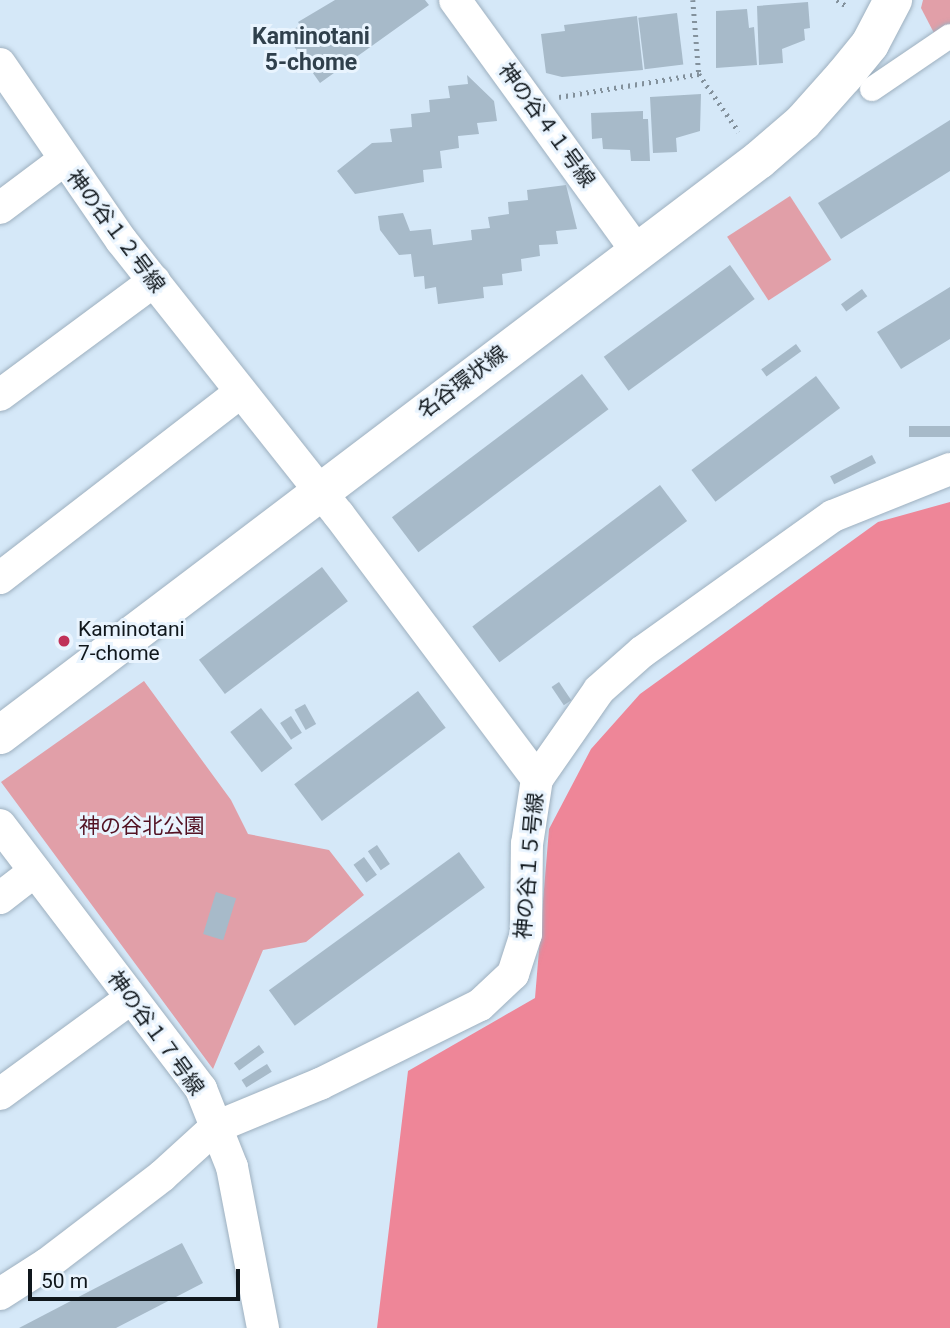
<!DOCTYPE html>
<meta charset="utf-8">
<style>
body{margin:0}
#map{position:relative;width:950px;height:1328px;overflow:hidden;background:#d5e8f8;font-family:Roboto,"Noto Sans JP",sans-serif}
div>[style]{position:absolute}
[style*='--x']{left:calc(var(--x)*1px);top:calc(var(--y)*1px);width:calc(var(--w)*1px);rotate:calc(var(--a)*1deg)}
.green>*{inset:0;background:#e19fa8;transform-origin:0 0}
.forest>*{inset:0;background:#ee8698}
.building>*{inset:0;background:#a7bac9;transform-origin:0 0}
.path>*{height:4.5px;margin-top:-2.25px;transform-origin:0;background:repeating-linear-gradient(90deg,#83919c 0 2px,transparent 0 7px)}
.roads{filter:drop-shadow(0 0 2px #9eb0bf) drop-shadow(0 0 2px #9eb0bf)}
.pedestrian>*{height:24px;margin:-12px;padding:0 12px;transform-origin:12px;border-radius:12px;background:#fff}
.minor>*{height:32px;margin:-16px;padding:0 16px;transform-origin:16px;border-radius:16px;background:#fff}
.tertiary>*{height:38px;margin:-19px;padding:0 19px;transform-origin:19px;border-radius:19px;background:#fff}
.dots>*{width:19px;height:19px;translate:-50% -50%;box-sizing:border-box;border:4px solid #e9f4fe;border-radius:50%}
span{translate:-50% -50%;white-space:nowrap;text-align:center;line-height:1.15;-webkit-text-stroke:6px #e9f4fe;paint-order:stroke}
.street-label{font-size:21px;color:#10171c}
.poi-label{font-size:21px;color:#10171c}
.left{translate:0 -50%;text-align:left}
.park-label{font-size:21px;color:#531223}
.neighbourhood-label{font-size:23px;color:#30404c;font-weight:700}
.scale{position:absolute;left:28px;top:1269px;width:212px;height:32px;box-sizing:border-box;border:4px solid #10171c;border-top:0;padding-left:9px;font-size:21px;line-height:24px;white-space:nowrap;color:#10171c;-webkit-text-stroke:5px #e9f4fe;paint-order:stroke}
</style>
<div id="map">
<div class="green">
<div style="clip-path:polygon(923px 0,950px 0,950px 26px,935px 35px,921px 8px)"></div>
<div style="left:790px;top:196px;width:76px;height:75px;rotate:57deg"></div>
<div style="clip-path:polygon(144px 681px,231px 800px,248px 834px,329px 850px,364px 895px,306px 942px,263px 950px,213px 1069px,1px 782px)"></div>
</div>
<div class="forest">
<div style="clip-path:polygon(950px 502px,950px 1328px,377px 1328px,408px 1071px,535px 998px,549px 829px,591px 749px,640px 694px,878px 522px)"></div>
</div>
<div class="building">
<div style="clip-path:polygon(335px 0,425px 0,429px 5px,320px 83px,286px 35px,300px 25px,298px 22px)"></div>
<div style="clip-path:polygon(808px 2px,810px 28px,804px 29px,805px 40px,782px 49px,783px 63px,759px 65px,757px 6px)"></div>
<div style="clip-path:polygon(747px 9px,749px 28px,754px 27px,757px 65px,716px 68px,716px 11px)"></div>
<div style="left:677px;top:13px;width:52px;height:39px;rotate:83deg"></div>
<div style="clip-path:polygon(637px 16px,643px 70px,562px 77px,546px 73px,541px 34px,565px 31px,564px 25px)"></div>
<div style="clip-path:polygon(467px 75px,494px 101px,497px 121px,477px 123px,479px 134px,458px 136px,459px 148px,440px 151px,442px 168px,423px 170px,424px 182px,355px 194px,337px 171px,372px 143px,392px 142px,390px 129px,412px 127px,411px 114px,430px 112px,429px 100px,450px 98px,448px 86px,468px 84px)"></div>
<div style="clip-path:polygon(701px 94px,700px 131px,676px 138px,677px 152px,653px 153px,650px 97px)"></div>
<div style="clip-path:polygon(643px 111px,643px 119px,648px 119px,650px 161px,631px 161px,630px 150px,603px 149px,602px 138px,592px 139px,591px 113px)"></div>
<div style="clip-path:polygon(950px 120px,950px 171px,841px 239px,818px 203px)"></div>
<div style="clip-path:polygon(566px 185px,577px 229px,556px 231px,558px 244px,539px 245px,540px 256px,521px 259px,522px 271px,502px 274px,503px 285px,483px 287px,484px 298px,438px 304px,436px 287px,425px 289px,424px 276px,414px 277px,411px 254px,399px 255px,380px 230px,378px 216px,403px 213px,410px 231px,431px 229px,433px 245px,472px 240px,471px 230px,490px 228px,488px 217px,509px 214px,508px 202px,528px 200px,527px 190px)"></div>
<div style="left:730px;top:265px;width:42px;height:156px;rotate:54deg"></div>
<div style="clip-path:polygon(950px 287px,950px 339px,901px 369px,877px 332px)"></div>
<div style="left:862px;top:289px;width:9px;height:26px;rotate:54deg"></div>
<div style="left:796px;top:344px;width:9px;height:43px;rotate:54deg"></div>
<div style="left:582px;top:374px;width:44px;height:238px;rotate:53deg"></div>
<div style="left:816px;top:376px;width:40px;height:156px;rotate:53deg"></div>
<div style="left:950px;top:426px;width:11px;height:41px;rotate:90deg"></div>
<div style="left:872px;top:455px;width:9px;height:47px;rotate:63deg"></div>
<div style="left:660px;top:485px;width:45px;height:235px;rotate:53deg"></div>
<div style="left:322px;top:567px;width:43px;height:154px;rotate:53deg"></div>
<div style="left:559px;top:682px;width:22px;height:9px;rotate:56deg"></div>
<div style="left:418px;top:691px;width:46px;height:155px;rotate:53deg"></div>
<div style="left:305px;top:704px;width:23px;height:12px;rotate:61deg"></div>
<div style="left:261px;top:708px;width:51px;height:39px;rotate:52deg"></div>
<div style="left:291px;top:716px;width:20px;height:13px;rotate:57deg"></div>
<div style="left:377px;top:845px;width:23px;height:11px;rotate:56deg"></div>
<div style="left:459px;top:852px;width:44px;height:235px;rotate:54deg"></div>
<div style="left:364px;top:857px;width:22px;height:13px;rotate:54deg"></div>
<div style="left:216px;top:892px;width:21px;height:44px;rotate:17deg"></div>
<div style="left:259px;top:1045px;width:9px;height:31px;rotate:54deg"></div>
<div style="left:267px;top:1064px;width:9px;height:30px;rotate:58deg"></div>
<div style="clip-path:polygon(182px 1243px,203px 1283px,116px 1328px,19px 1328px)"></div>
</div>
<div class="path">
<div style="--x:693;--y:0;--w:74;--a:85.4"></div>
<div style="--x:699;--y:74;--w:70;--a:55.4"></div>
<div style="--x:837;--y:0;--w:13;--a:32"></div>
<div style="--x:559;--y:97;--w:142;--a:-9.3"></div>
</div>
<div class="roads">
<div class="pedestrian">
<div style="--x:872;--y:89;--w:94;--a:-34.2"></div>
</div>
<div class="minor">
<div style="--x:455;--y:0;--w:310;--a:54.1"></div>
<div style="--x:0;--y:64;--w:214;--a:55.5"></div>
<div style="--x:121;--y:240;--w:351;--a:51.6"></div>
<div style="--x:339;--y:515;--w:330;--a:53.1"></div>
<div style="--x:0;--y:208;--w:80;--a:-36.9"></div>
<div style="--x:0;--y:395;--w:192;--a:-36.5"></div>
<div style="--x:0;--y:578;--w:302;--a:-37.7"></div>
<div style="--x:0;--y:825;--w:332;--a:52.7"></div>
<div style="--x:201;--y:1089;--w:84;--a:68.3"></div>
<div style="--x:232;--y:1167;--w:164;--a:79.1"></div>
<div style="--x:0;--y:898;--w:44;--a:-37.6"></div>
<div style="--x:0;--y:1094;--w:162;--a:-36.2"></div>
<div style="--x:0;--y:1294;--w:56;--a:-32.6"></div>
<div style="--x:47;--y:1264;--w:145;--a:-37.4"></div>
<div style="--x:162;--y:1176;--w:73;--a:-42.2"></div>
<div style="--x:216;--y:1127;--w:113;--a:-22.5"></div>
<div style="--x:320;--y:1084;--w:178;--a:-26.3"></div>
<div style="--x:480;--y:1005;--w:45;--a:-43.2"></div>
<div style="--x:513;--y:974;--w:42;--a:-72"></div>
<div style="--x:526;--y:934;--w:90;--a:-89.4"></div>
<div style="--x:527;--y:844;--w:66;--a:-81.3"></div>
<div style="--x:537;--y:779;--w:108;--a:-55.1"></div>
<div style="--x:599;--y:690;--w:57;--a:-41.5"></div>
<div style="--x:642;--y:652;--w:234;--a:-35.5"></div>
<div style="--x:833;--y:516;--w:126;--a:-21.9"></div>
</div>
<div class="tertiary">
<div style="--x:0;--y:735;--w:952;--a:-37.15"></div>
<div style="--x:759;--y:160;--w:58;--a:-40.8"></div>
<div style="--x:803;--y:122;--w:62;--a:-48.3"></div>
<div style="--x:844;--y:76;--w:41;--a:-50.9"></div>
<div style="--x:870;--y:44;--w:50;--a:-62.4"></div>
</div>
</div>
<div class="dots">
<div style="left:64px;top:641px;background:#c03158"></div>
</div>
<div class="street-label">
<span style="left:547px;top:125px;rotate:54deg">神の谷４１号線</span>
<span style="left:116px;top:231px;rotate:53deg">神の谷１２号線</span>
<span style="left:462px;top:382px;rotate:-37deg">名谷環状線</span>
<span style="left:529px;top:866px;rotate:-85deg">神の谷１５号線</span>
<span style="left:156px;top:1033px;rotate:54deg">神の谷１７号線</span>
</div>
<div class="poi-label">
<span class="left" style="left:78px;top:641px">Kaminotani<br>7-chome</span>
</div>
<div class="park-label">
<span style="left:142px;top:826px">神の谷北公園</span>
</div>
<div class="neighbourhood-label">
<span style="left:311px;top:50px">Kaminotani<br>5-chome</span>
</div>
<div class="scale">50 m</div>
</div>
